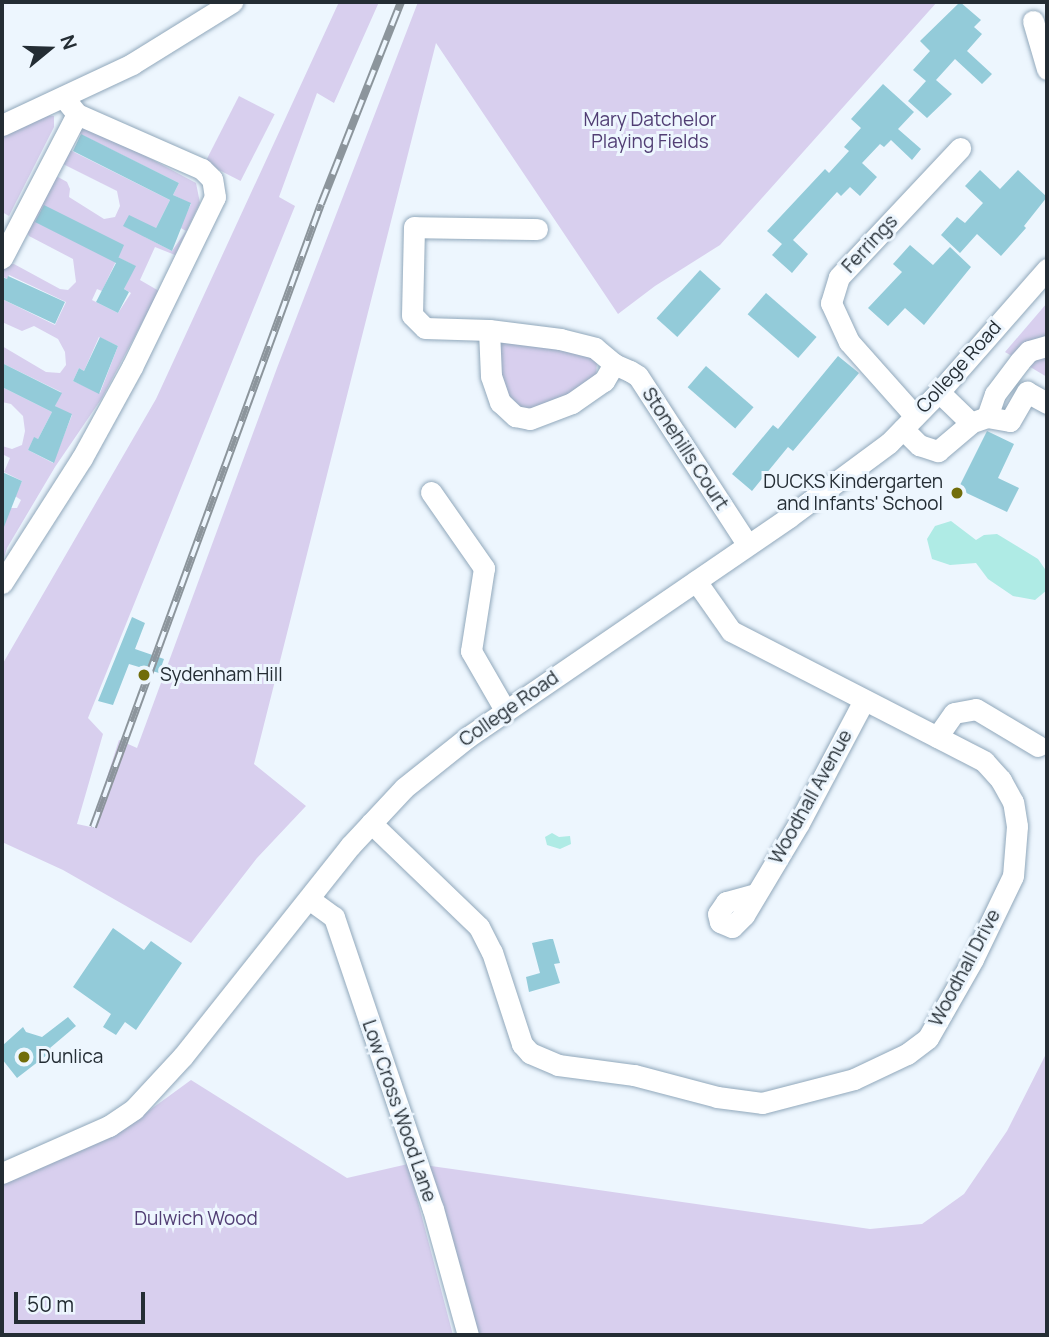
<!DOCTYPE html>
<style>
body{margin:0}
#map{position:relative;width:1049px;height:1337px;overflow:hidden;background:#edf6fe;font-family:Manrope,sans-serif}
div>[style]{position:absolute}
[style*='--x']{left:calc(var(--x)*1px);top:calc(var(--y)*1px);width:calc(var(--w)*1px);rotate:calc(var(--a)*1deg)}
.green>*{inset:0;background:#d8cfee;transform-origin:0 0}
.water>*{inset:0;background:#afebe5}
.building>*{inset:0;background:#93cbd9;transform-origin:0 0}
.roads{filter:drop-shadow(0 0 2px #91a8bb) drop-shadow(0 0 2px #91a8bb)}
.minor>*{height:21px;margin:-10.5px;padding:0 10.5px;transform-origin:10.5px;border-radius:10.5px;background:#fff}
.rail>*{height:8px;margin-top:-4px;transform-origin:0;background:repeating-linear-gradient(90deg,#edf6fe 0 16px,#8c959c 0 32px);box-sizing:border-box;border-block:2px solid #8c959c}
.dots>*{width:19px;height:19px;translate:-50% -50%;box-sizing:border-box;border:4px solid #edf6fe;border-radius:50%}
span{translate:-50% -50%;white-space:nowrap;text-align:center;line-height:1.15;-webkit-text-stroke:6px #edf6fe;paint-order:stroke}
.park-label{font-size:19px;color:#513e74}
.street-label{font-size:19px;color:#242d34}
.poi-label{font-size:19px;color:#242d34}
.right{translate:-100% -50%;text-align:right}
.left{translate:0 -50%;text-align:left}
.frame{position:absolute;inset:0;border:4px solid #242d34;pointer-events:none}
.north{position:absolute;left:14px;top:14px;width:70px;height:70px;-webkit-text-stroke:5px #edf6fe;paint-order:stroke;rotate:71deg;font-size:19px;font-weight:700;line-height:28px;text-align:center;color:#242d34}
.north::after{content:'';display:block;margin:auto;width:24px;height:32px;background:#242d34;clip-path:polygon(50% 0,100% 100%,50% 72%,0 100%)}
.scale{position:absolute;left:14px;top:1292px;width:131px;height:32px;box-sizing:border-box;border:4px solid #242d34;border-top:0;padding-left:9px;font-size:21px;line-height:24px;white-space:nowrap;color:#242d34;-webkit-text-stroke:5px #edf6fe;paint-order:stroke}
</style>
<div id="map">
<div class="green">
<div style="clip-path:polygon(339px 2px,379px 2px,334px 103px,317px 93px,279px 197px,295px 206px,88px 718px,103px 734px,77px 824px,91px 827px,119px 740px,137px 748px,277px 368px,418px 2px,937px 2px,720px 245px,655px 286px,618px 314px,436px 43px,254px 764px,306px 806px,257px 858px,191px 943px,63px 870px,2px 842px,2px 665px,156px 399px)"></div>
<div style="left:239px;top:96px;width:40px;height:75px;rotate:27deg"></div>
<div style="clip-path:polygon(43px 115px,54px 116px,54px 127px,9px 216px,2px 212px,2px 136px)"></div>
<div style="clip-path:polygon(evenodd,86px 124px,196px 183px,200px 203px,175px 255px,155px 247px,140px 280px,159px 291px,102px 398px,55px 467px,7px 548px,2px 564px,2px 526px,10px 508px,17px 508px,21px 500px,15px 496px,22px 481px,4px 472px,10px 458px,2px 454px,2px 446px,12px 449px,22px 445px,25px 431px,23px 416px,11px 404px,2px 402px,2px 387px,52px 412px,38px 439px,34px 438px,28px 450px,53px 463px,72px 415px,55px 406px,61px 392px,2px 363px,2px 346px,46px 372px,60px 373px,66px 365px,65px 352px,58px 339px,34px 326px,22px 331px,2px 322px,2px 299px,55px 325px,66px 302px,9px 275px,7px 279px,2px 276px,2px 271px,4px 264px,14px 264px,60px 289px,68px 290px,76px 282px,73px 259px,29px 236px,24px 226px,48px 179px,58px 177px,67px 182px,70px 189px,69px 197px,104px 219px,115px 217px,120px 206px,117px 191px,63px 164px,59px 155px,75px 125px,86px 124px,78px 133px,179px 183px,173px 195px,191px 204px,179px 227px,186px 231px,172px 251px,145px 237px,156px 228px,170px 200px,70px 150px,78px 133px,86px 124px,118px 257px,135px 266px,124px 289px,131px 293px,118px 313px,92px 300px,97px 289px,102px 291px,118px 257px,86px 124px,99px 337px,118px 346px,100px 393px,73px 381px,79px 368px,84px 371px,99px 337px)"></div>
<div style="clip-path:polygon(1047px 303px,1047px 377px,1005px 352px)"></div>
<div style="clip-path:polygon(504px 340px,552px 344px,590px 355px,597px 362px,596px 376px,585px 389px,526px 411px,514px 407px,499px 378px,498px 342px)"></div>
<div style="clip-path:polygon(1047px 1052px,1047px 1335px,479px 1335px,424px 1165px,870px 1229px,922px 1224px,964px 1194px,1007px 1131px)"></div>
<div style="clip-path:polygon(191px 1080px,347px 1178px,408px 1164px,453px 1335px,2px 1335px,2px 1179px,121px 1131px)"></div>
</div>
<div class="water">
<div style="clip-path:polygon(951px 521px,976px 540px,984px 535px,997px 534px,1038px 559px,1047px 572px,1047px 590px,1035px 600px,1013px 596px,988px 579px,976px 563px,950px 565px,932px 559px,927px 539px,935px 526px)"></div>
<div style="clip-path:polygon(552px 833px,559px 837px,570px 836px,571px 844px,560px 849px,547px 845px,545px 837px)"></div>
</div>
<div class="building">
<div style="clip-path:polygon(960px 2px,981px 20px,974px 27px,982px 34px,967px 51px,992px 74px,982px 84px,955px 59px,936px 80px,952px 94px,927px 118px,908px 101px,926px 81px,913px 70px,930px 51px,920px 41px)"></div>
<div style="clip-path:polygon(883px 84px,914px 112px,898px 129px,921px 149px,912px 160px,891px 140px,884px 147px,880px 144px,862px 163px,877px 177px,860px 196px,850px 187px,841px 196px,837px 192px,793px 240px,808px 254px,792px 273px,772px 255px,782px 244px,767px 231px,825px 169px,829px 173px,849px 151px,844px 147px,861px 128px,851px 119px)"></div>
<div style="clip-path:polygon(81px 134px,179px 183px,173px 195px,191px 203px,172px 251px,123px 226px,129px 215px,156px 228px,170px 200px,73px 151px)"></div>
<div style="clip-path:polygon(980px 170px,1000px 189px,1018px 170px,1047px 197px,1024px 226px,1026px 228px,1001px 256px,977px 234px,960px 253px,941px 235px,957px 217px,965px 223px,983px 203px,965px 186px)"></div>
<div style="clip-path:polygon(44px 205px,124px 245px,117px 261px,118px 257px,136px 266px,124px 289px,129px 292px,118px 313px,96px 302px,116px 263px,35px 222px)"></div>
<div style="clip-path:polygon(910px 245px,933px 265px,950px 247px,971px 267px,924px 325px,905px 308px,888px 326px,868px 308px,902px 272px,893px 264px)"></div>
<div style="left:700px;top:270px;width:28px;height:65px;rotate:42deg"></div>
<div style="clip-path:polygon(8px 276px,65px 302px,55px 324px,2px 299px,2px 277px,7px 279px)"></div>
<div style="left:766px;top:293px;width:67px;height:28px;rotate:41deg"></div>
<div style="clip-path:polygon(100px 337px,118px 346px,99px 394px,73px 381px,79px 368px,84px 371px)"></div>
<div style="clip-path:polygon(838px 356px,859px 373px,793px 451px,788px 447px,752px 491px,732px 474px,773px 425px,778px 429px)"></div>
<div style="clip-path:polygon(2px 363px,62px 393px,55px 406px,72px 414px,54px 463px,28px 450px,34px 437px,38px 439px,52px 412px,2px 387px)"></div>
<div style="left:706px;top:366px;width:63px;height:28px;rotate:41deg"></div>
<div style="clip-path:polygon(987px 431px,1014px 444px,998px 478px,1019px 488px,1007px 512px,958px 489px)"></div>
<div style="clip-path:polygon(2px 472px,22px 481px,2px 532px)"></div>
<div style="clip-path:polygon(132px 617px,145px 623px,135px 649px,164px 659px,159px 673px,129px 664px,113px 705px,98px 701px)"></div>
<div style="clip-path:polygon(113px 928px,144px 950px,151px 941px,182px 963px,136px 1030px,125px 1022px,116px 1035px,103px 1027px,111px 1014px,73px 987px)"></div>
<div style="clip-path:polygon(550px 939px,553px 939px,560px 963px,554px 964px,560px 983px,529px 992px,526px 977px,540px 973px,532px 943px)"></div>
<div style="clip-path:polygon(68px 1017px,76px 1026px,50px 1048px,52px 1051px,17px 1078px,2px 1059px,2px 1046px,23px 1027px,26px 1032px,42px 1037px)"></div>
</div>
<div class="roads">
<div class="minor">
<div style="--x:1033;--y:21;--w:50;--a:73.7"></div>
<div style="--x:2;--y:125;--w:144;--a:-25.1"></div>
<div style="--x:132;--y:64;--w:118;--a:-31.8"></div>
<div style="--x:537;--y:229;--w:123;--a:-179.1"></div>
<div style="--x:414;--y:227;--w:88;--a:91.3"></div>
<div style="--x:412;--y:315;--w:18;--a:45"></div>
<div style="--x:425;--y:328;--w:64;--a:1.8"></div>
<div style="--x:489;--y:330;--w:72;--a:7.2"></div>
<div style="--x:560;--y:339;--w:36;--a:14"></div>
<div style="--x:595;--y:348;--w:25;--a:40"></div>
<div style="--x:614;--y:364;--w:17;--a:24"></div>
<div style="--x:630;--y:371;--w:9;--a:32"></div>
<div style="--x:638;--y:376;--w:200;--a:57"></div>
<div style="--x:2;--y:258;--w:162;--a:-62.5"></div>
<div style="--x:489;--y:330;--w:46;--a:87.5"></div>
<div style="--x:491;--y:376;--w:28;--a:71"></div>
<div style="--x:500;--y:402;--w:21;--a:43"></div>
<div style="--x:515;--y:416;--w:15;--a:11"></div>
<div style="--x:530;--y:419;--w:45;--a:-20.9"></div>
<div style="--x:572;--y:403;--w:39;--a:-35"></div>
<div style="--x:604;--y:381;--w:20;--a:-60"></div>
<div style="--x:915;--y:416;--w:99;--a:-131.7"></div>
<div style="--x:849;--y:342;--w:43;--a:-114.8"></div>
<div style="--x:831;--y:303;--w:27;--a:-73"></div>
<div style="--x:839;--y:277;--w:177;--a:-46.8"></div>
<div style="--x:987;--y:417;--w:24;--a:-71"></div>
<div style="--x:995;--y:394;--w:41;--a:-52.9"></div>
<div style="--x:1020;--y:361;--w:13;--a:-48"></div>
<div style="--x:1029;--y:351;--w:19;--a:-16"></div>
<div style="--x:976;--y:421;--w:12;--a:-20"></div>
<div style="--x:987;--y:417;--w:23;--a:10"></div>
<div style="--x:1010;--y:421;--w:34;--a:-60"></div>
<div style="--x:1027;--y:392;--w:23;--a:29"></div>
<div style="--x:903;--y:429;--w:23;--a:45"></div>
<div style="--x:919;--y:445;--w:20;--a:18"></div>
<div style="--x:938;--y:451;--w:43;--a:-40.3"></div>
<div style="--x:971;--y:423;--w:45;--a:-135.9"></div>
<div style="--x:431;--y:492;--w:93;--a:55.1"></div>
<div style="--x:484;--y:568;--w:84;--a:98.9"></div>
<div style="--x:471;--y:651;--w:68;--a:60"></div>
<div style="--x:2;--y:583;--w:148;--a:-57.4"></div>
<div style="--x:82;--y:458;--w:104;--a:-61.2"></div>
<div style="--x:132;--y:367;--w:189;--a:-64"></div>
<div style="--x:215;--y:197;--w:18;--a:-99"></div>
<div style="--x:212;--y:179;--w:14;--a:-135"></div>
<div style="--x:202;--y:169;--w:137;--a:-156.3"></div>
<div style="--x:77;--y:114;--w:22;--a:-129"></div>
<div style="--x:937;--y:737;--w:29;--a:-55"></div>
<div style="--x:954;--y:713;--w:22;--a:-10"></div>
<div style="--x:976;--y:709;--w:72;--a:30.8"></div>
<div style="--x:371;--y:823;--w:150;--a:43.9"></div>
<div style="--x:479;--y:927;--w:28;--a:63"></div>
<div style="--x:492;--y:952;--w:97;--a:71.9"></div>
<div style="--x:522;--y:1044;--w:12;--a:48"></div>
<div style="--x:530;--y:1053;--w:30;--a:23"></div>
<div style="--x:558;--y:1065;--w:77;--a:7.5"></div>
<div style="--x:634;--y:1075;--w:86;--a:14.8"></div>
<div style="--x:717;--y:1097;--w:45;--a:7.6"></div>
<div style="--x:762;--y:1103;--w:95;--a:-14.6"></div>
<div style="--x:854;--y:1079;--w:59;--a:-25.3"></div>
<div style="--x:907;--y:1054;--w:26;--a:-37"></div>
<div style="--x:928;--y:1038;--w:91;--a:-60.3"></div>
<div style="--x:973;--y:959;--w:92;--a:-64.3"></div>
<div style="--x:1013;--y:876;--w:50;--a:-85.4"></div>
<div style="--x:1017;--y:826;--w:24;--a:-99"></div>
<div style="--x:1013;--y:802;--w:25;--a:-119"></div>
<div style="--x:1001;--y:780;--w:25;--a:-132"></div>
<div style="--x:984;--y:761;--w:284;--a:-152.8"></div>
<div style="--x:731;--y:631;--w:61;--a:-125"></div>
<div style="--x:756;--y:894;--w:31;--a:165"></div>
<div style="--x:726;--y:902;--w:14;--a:124"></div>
<div style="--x:718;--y:914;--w:8;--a:76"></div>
<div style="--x:720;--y:922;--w:13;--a:23"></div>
<div style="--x:732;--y:927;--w:17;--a:-45"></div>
<div style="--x:744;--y:915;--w:107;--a:-59.1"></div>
<div style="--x:799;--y:823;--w:139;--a:-62.1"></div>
<div style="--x:309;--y:899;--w:31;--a:36"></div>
<div style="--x:334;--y:917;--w:308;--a:71.3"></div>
<div style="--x:433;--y:1209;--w:131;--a:74.5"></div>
<div style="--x:2;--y:1173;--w:117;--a:-23.7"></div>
<div style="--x:109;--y:1126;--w:30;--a:-34"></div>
<div style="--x:134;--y:1109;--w:72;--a:-47.2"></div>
<div style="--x:183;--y:1056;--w:268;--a:-51.5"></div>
<div style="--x:350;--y:846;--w:79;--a:-47"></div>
<div style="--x:404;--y:788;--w:82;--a:-38.6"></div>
<div style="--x:468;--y:737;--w:389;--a:-34.4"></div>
<div style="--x:789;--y:517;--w:124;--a:-36.5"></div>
<div style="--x:889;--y:443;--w:71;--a:-45.6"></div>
<div style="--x:939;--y:392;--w:164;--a:-48.7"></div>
</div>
</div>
<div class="rail">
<div style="--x:93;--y:827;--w:663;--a:-69.9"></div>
<div style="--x:321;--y:204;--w:217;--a:-68.4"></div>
</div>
<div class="dots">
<div style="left:957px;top:493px;background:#716d0a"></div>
<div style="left:144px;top:675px;background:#716d0a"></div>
<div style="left:24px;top:1057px;background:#716d0a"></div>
</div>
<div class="park-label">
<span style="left:650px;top:131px">Mary Datchelor<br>Playing Fields</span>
<span style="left:196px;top:1219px">Dulwich Wood</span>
</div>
<div class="street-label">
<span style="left:870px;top:244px;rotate:-47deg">Ferrings</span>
<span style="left:959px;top:367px;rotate:-48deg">College Road</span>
<span style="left:685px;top:449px;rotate:57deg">Stonehills Court</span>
<span style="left:509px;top:709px;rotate:-35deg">College Road</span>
<span style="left:811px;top:797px;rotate:-61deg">Woodhall Avenue</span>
<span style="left:965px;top:968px;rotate:-62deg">Woodhall Drive</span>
<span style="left:399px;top:1111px;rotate:71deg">Low Cross Wood Lane</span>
</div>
<div class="poi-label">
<span class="right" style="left:943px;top:493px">DUCKS Kindergarten<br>and Infants' School</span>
<span class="left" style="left:160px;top:675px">Sydenham Hill</span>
<span class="left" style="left:38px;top:1057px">Dunlica</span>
</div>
<div class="frame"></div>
<div class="north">N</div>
<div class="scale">50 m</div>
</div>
